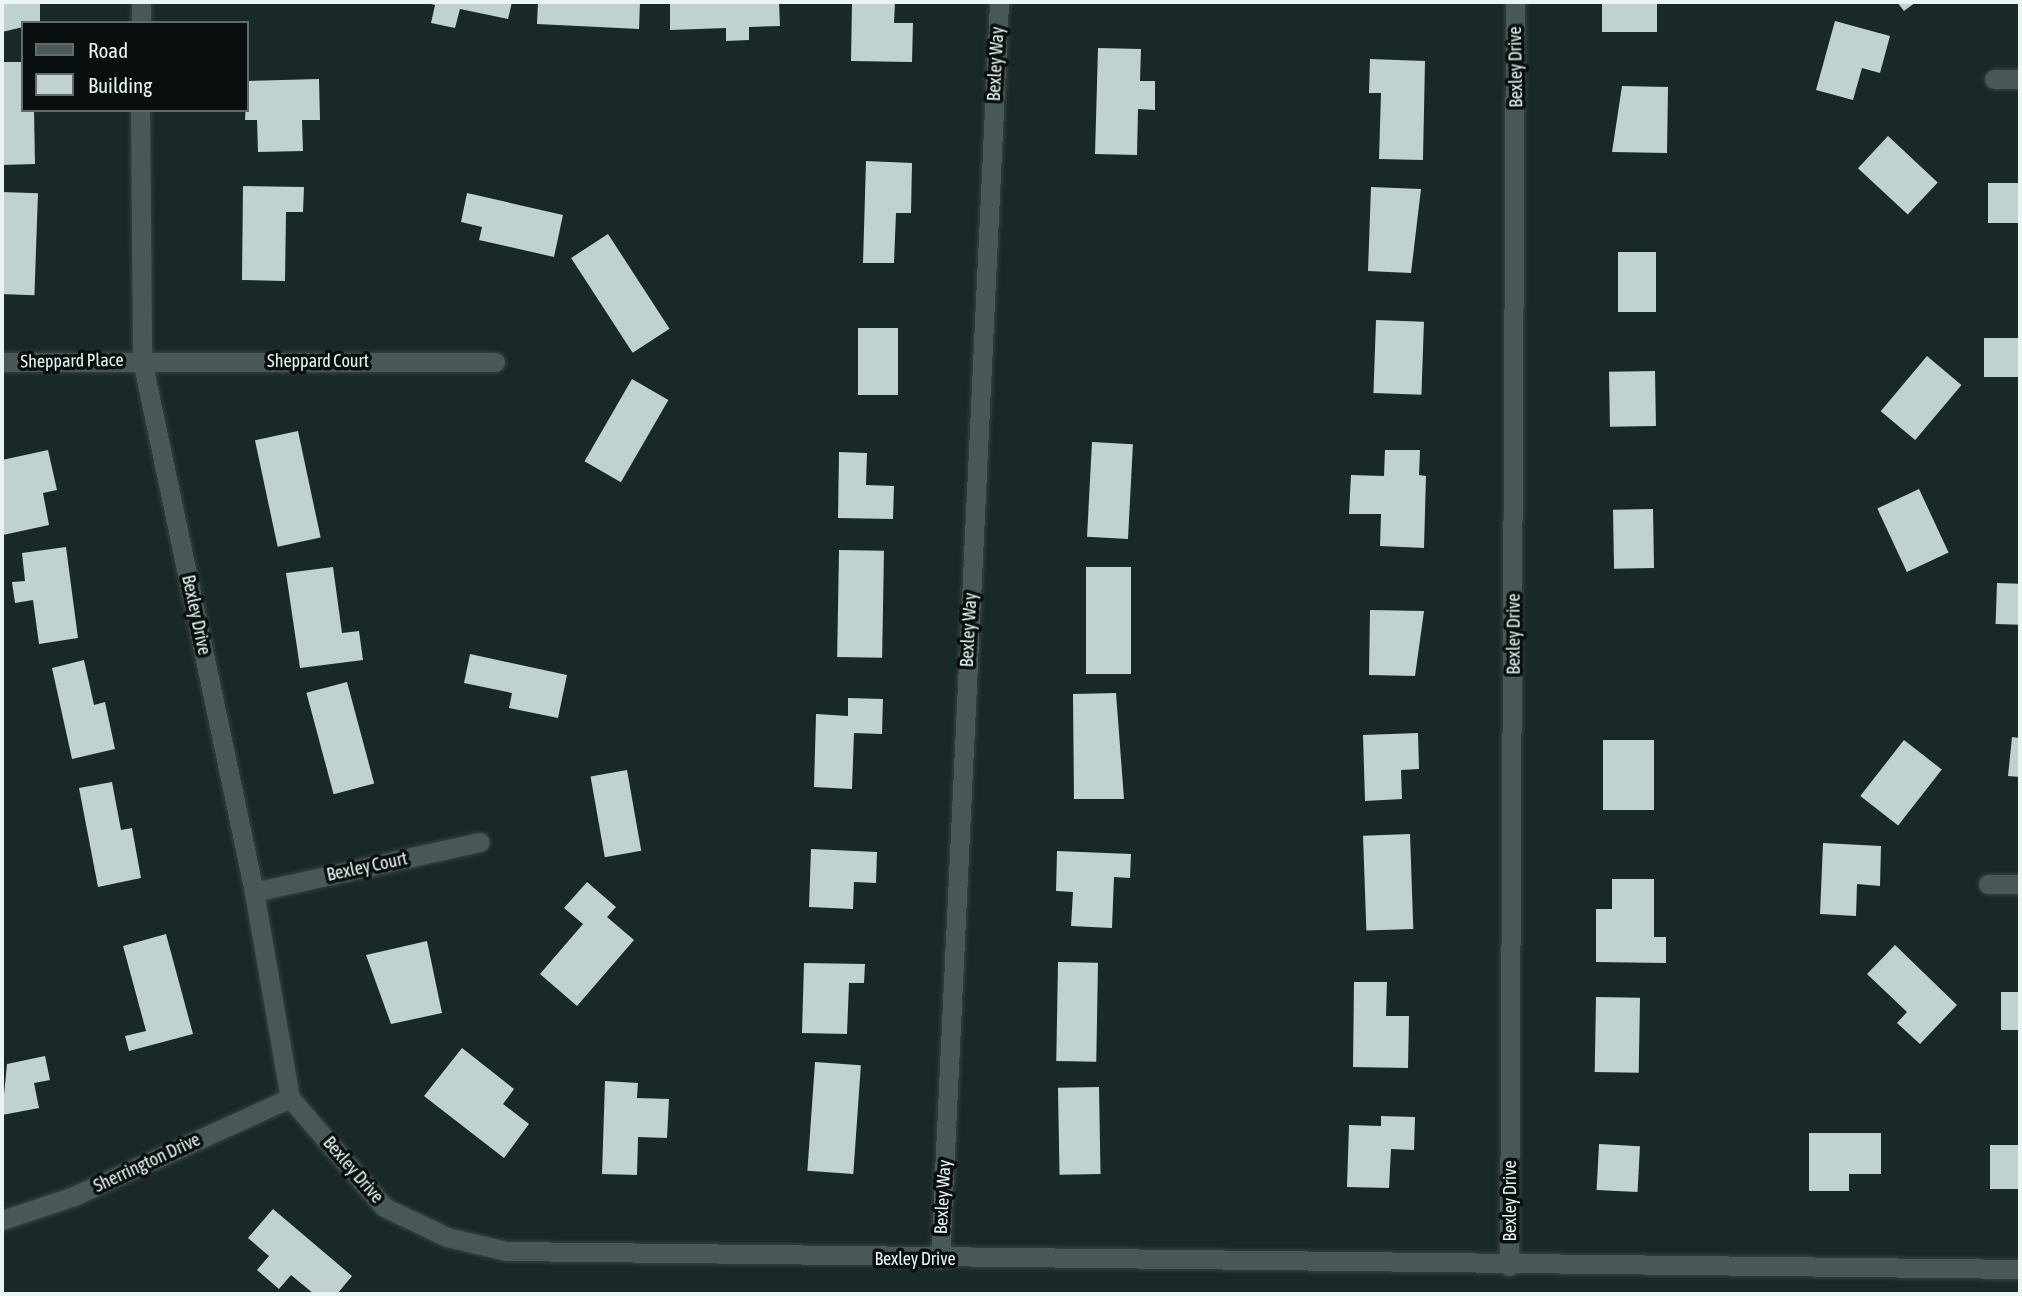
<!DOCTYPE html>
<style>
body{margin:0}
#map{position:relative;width:2022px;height:1296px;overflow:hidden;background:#192828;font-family:"Asap Condensed",sans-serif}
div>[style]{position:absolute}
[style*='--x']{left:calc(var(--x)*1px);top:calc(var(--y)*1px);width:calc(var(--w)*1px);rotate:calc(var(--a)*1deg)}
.building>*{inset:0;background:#bfd1d1;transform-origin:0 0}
.roads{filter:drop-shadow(0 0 2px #374342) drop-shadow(0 0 2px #374342)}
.minor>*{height:19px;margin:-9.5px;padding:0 9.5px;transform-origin:9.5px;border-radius:9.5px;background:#485858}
span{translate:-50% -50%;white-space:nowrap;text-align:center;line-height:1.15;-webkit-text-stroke:7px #090f0f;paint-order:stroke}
.street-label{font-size:18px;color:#eaf4f3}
.frame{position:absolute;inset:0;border:4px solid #eaf4f3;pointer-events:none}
.legend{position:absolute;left:21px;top:21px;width:228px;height:91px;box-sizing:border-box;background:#090f0f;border:2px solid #636b6a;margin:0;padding:9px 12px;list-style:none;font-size:21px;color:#eaf4f3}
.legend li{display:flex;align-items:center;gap:14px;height:35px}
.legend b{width:35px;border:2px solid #636b6a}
</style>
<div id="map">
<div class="building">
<div style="clip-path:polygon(2px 2px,40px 2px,40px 23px,2px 32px)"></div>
<div style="clip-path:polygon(424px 2px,512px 2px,508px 19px,460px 9px,455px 28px,431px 23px,435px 5px)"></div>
<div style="clip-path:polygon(538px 2px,640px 2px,639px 29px,537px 24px)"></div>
<div style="clip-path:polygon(670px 2px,779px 2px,780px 26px,749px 27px,749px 40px,726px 41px,726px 28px,670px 30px)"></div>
<div style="clip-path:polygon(852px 2px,895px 2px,894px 23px,913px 23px,912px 62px,851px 61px)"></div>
<div style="left:1602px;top:2px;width:55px;height:30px"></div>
<div style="clip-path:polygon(1897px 2px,1916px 2px,1904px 11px)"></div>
<div style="clip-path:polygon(1835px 21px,1890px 36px,1880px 73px,1862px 68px,1853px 100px,1816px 90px)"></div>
<div style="clip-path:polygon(1098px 48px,1141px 49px,1140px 81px,1155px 81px,1155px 110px,1138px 109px,1137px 155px,1095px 154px)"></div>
<div style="clip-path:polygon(1370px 59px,1425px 61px,1423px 160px,1379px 159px,1381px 93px,1369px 93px)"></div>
<div style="clip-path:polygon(2px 62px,23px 62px,23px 110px,34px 110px,35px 164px,2px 165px)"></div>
<div style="clip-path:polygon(319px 79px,320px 120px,302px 120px,303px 151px,258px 152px,257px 120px,245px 120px,247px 81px)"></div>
<div style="clip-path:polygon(1622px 86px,1668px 87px,1667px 153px,1612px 152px)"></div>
<div style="left:1888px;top:136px;width:68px;height:44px;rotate:43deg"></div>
<div style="clip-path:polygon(866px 161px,912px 163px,911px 213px,896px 213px,894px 263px,863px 263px)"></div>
<div style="left:2020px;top:183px;width:40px;height:32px;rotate:90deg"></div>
<div style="clip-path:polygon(243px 186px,304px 187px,303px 212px,286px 212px,285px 281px,242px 280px)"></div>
<div style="clip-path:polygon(1371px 187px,1421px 189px,1411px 273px,1368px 271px)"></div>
<div style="left:2px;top:192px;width:36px;height:102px;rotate:2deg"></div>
<div style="clip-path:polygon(467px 193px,563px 215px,554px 257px,479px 240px,482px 227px,461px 222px)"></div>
<div style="left:608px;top:234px;width:113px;height:44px;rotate:57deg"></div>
<div style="left:1618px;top:252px;width:38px;height:60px"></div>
<div style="left:1376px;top:320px;width:48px;height:73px;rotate:2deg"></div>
<div style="left:858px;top:328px;width:40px;height:67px"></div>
<div style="left:2020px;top:338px;width:39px;height:36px;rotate:90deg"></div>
<div style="left:1927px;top:356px;width:45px;height:72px;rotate:40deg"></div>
<div style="left:1655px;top:371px;width:55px;height:46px;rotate:89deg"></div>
<div style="left:632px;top:379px;width:42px;height:95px;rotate:30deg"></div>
<div style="left:298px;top:431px;width:109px;height:44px;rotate:78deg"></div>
<div style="left:1092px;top:442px;width:41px;height:95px;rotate:3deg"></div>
<div style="clip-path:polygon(48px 450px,57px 490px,43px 493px,49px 525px,3px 535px,2px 460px)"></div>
<div style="clip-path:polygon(1385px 450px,1420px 450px,1419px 475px,1426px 476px,1424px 548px,1380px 546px,1381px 514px,1349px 514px,1351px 475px,1384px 476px)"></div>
<div style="clip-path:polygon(839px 452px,867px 453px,866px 485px,894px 486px,893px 519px,838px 518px)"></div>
<div style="left:1919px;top:489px;width:70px;height:46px;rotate:65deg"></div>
<div style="left:1653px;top:509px;width:59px;height:40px;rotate:89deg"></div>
<div style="clip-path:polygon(66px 547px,78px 638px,39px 644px,33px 600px,15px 603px,12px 582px,25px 581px,22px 553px)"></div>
<div style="left:839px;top:550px;width:45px;height:107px;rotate:1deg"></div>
<div style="clip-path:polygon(333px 567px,342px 633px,359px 631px,363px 660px,300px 668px,286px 573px)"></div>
<div style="left:1086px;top:567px;width:45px;height:107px"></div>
<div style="left:1997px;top:583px;width:23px;height:41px;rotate:2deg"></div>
<div style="clip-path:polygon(1370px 610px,1424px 611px,1415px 676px,1369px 675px)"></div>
<div style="clip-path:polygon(470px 654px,567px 675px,558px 718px,509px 708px,512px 693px,464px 683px)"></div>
<div style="clip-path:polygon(84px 660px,94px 705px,105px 702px,115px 749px,72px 759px,52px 668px)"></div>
<div style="left:347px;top:682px;width:105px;height:42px;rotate:75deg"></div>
<div style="clip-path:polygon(1116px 693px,1124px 799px,1074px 799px,1073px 694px)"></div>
<div style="clip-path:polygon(848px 698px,883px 699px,882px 734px,854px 733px,852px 789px,814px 787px,816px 714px,848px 716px)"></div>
<div style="clip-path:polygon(1418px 733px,1419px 769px,1401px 770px,1402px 799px,1365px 801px,1363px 735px)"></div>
<div style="clip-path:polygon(2012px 737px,2020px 738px,2020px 777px,2008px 776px)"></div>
<div style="left:1603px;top:740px;width:51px;height:70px"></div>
<div style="left:1904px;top:740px;width:48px;height:71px;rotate:38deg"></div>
<div style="left:627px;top:770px;width:82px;height:37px;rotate:80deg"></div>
<div style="clip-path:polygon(112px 782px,121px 830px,132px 828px,141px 878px,98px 887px,79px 788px)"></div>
<div style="left:1410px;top:834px;width:95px;height:47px;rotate:88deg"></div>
<div style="clip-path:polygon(1823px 843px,1881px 846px,1880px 886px,1857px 884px,1856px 916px,1820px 914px)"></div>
<div style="clip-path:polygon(811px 849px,877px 852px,876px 883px,854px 882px,853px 909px,809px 907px)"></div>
<div style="clip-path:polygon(1057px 851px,1131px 854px,1130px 878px,1114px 877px,1112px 928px,1071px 926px,1073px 892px,1056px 891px)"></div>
<div style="clip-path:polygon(1612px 879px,1654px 879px,1654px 937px,1666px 937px,1666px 963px,1596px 962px,1596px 909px,1612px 909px)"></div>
<div style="clip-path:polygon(587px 882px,616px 907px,607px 917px,634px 940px,577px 1006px,540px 974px,583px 924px,564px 908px)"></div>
<div style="clip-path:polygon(166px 934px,193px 1034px,129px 1051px,125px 1036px,146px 1031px,123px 946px)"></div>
<div style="clip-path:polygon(427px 941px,442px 1013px,391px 1024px,366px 955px)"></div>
<div style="clip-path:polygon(1895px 945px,1957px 1005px,1920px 1044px,1897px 1023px,1907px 1012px,1867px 974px)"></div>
<div style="left:1058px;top:962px;width:40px;height:99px;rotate:1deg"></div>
<div style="clip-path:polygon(804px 963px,865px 964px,864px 983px,849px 983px,847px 1034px,802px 1033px)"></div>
<div style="clip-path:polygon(1354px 982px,1387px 982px,1386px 1016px,1409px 1016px,1408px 1068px,1353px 1067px)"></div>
<div style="left:2020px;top:992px;width:38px;height:19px;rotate:90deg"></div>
<div style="left:1596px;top:997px;width:44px;height:75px;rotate:1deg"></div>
<div style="clip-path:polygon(462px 1048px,514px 1089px,503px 1104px,529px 1124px,504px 1158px,424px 1096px)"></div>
<div style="clip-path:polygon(45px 1056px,50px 1080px,34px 1083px,39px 1108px,2px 1115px,7px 1064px)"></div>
<div style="left:815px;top:1062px;width:46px;height:109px;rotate:4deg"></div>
<div style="clip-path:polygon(605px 1081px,638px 1083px,637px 1098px,669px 1099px,667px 1138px,638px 1137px,637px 1175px,602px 1174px)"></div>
<div style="left:1099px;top:1087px;width:87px;height:41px;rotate:89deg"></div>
<div style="clip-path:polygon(1381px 1116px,1415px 1117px,1414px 1150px,1391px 1149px,1389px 1188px,1347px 1187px,1349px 1125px,1381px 1126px)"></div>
<div style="clip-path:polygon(1809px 1133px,1881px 1133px,1881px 1174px,1849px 1174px,1849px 1191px,1809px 1191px)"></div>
<div style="left:1599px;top:1144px;width:41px;height:46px;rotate:3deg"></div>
<div style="left:1990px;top:1145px;width:30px;height:44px"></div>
<div style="clip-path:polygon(273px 1209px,352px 1276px,337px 1294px,314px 1294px,291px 1275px,279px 1289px,257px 1270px,269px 1256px,248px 1238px)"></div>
</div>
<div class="roads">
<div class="minor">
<div style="--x:141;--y:23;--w:21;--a:-90"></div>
<div style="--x:1994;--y:79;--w:26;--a:0"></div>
<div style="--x:140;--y:110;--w:250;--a:89.5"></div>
<div style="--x:142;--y:360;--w:544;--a:78.11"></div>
<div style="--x:254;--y:892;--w:209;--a:80.1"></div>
<div style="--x:290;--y:1098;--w:144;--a:49.2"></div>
<div style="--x:384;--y:1207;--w:70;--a:25.5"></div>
<div style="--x:447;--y:1237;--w:61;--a:13.3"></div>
<div style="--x:506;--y:1251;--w:1514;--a:0.68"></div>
<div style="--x:2;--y:362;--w:493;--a:0"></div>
<div style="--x:1988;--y:884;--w:32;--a:0"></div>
<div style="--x:254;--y:892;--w:231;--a:-12.5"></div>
<div style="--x:2;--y:1220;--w:76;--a:-18.4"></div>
<div style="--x:74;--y:1196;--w:237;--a:-24.4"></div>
<div style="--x:940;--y:1259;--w:1258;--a:-87.31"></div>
<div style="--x:1509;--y:1266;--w:1264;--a:-89.73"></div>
</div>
</div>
<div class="street-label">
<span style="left:996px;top:64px;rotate:-87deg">Bexley Way</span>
<span style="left:1516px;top:67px;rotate:-91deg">Bexley Drive</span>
<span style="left:72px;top:361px;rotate:-1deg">Sheppard Place</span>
<span style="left:318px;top:361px">Sheppard Court</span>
<span style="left:196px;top:615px;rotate:78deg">Bexley Drive</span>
<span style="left:969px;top:630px;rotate:-87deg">Bexley Way</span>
<span style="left:1514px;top:634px;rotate:-90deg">Bexley Drive</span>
<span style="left:367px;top:867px;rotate:-12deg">Bexley Court</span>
<span style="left:147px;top:1163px;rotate:-25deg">Sherrington Drive</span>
<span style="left:353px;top:1170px;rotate:49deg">Bexley Drive</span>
<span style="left:943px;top:1197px;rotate:-87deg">Bexley Way</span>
<span style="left:1510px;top:1201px;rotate:-90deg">Bexley Drive</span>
<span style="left:915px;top:1259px">Bexley Drive</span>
</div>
<div class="frame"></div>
<ul class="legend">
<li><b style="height:9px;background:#485858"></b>Road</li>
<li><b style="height:19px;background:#bfd1d1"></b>Building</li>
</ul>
</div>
